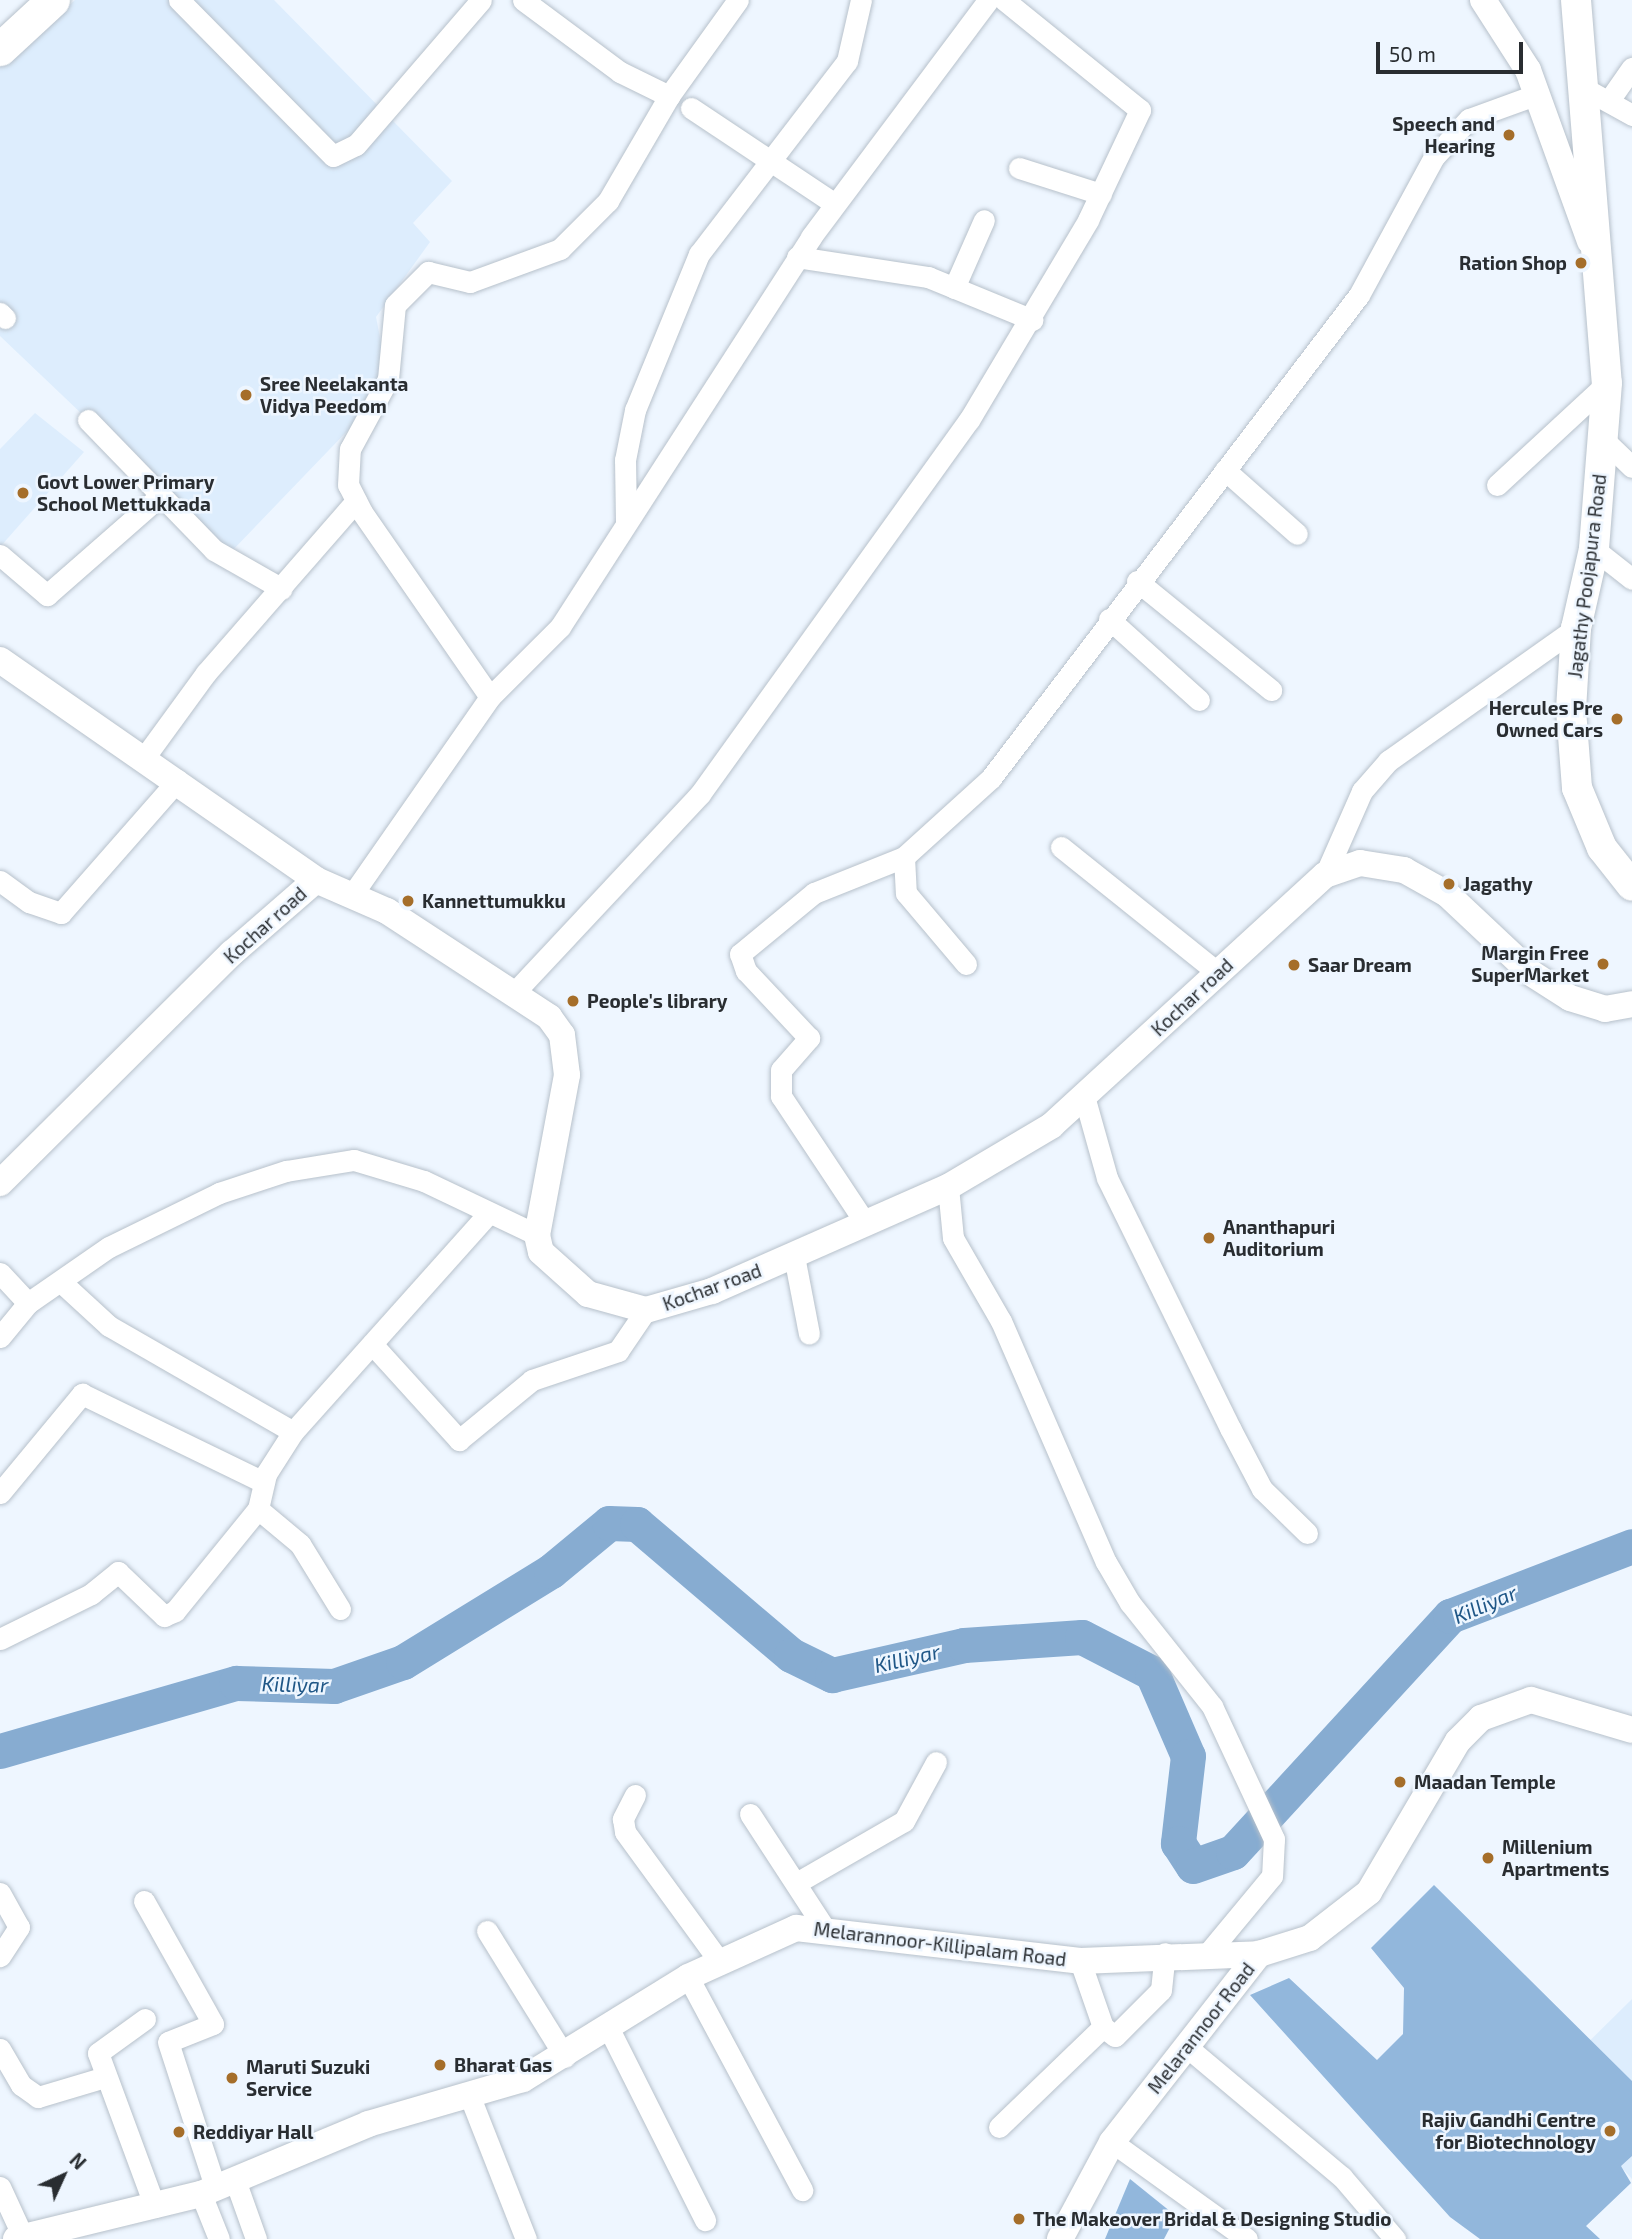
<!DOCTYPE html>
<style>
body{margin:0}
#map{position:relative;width:1632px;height:2239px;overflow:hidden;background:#eef6ff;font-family:"Exo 2",sans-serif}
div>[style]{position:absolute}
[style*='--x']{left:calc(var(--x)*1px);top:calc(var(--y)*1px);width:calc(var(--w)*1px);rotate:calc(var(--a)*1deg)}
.built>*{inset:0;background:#ddedfd}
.forest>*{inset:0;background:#92b7dc}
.river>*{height:35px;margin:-17.5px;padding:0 17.5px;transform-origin:17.5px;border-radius:17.5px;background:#87acd1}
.roads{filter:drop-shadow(0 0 2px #b7c1cb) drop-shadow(0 0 2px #b7c1cb)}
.minor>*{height:21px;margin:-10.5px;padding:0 10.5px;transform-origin:10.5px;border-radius:10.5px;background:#fff}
.tertiary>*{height:26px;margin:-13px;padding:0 13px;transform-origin:13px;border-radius:13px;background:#fff}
.secondary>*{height:30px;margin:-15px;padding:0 15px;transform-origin:15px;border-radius:15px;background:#fff}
.primary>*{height:33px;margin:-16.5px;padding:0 16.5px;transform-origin:16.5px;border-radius:16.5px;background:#fff}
.dots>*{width:19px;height:19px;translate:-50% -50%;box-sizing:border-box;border:4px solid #eef6ff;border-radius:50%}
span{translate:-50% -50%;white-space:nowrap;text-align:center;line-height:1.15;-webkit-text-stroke:5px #eef6ff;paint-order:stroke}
.poi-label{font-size:19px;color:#292d31;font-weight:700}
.right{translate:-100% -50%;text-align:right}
.left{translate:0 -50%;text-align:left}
.street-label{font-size:19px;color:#292d31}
.water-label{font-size:21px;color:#205787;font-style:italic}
.north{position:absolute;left:28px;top:2141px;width:70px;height:70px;-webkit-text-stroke:5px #eef6ff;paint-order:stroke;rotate:45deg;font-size:19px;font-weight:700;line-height:28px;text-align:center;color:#292d31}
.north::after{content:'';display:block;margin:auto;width:24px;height:32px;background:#292d31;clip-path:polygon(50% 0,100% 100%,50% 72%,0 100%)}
.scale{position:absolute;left:1376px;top:42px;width:147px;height:32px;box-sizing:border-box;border:4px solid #292d31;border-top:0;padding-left:9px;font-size:21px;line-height:24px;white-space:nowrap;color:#292d31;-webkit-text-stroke:5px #eef6ff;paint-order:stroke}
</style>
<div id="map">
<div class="built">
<div style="clip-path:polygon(75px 0,274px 0,452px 181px,413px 223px,430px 242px,376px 317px,386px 368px,353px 425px,229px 554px,0 336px,0 66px)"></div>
<div style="clip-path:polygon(35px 413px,84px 452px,0 547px,0 449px)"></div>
<div style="clip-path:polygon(1632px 1999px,1632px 2179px,1546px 2084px)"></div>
</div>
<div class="forest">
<div style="clip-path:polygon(1434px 1885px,1632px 2081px,1632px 2156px,1621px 2166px,1631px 2183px,1586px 2226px,1600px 2239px,1480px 2239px,1450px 2217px,1250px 1995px,1289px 1978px,1377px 2060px,1403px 2034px,1404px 1988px,1371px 1948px)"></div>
<div style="clip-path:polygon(1130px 2179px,1176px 2216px,1164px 2239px,1105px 2239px)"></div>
</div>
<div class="river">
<div style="--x:0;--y:1751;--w:246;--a:-16.1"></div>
<div style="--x:236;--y:1683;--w:98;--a:1.8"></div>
<div style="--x:334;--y:1686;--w:73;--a:-19.2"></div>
<div style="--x:403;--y:1662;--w:174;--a:-31.6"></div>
<div style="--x:551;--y:1571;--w:75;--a:-39.6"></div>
<div style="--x:609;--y:1523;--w:28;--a:2"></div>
<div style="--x:637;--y:1524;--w:202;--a:40.4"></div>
<div style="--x:791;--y:1655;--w:46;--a:26"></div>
<div style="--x:832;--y:1675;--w:135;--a:-12.8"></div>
<div style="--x:964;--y:1645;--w:118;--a:-3.9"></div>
<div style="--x:1082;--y:1637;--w:79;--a:27.2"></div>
<div style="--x:1152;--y:1673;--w:90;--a:66.6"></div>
<div style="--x:1188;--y:1756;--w:88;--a:96.6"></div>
<div style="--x:1178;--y:1843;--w:27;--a:57"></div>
<div style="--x:1193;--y:1866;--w:42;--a:-19.3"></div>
<div style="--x:1233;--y:1852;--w:321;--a:-47.4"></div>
<div style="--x:1450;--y:1616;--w:195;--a:-21"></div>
</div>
<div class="roads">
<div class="minor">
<div style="--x:179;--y:0;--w:219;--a:45.4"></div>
<div style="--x:333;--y:156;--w:25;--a:-26"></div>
<div style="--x:356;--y:145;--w:191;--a:-49.2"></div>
<div style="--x:523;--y:0;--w:121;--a:36.6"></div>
<div style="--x:620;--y:72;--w:55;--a:26.1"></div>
<div style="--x:669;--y:96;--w:118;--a:-54.3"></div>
<div style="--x:1580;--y:86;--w:60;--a:29.1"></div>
<div style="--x:1610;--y:99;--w:38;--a:-55"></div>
<div style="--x:691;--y:108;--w:173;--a:33.7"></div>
<div style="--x:1019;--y:168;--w:86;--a:17.6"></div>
<div style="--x:797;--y:257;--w:133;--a:8.7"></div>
<div style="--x:928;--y:277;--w:113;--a:22.3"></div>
<div style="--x:954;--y:288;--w:74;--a:-66.2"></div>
<div style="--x:0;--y:313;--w:7;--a:45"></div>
<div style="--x:88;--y:420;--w:181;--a:45.9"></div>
<div style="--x:214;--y:550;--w:78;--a:29.8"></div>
<div style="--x:1604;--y:440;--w:39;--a:44"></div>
<div style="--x:1225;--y:470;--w:96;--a:41.6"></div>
<div style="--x:1497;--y:485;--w:150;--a:-42.8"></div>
<div style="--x:626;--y:522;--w:62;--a:-90.9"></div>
<div style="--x:625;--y:460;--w:51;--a:-78.7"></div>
<div style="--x:635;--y:410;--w:169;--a:-67.7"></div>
<div style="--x:699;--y:254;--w:243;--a:-52.5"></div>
<div style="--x:847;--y:61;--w:63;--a:-77.1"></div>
<div style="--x:1594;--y:549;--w:48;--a:38.3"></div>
<div style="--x:0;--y:555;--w:62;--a:40.4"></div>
<div style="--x:47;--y:595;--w:150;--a:-41.2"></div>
<div style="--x:1137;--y:581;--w:173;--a:39.1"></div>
<div style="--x:1109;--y:619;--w:121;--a:42"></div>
<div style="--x:490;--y:697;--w:225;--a:-124.7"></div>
<div style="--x:362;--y:512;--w:30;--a:-117"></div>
<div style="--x:348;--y:485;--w:36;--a:-87"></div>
<div style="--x:350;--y:449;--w:80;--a:-61.5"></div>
<div style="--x:388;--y:379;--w:74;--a:-84.6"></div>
<div style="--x:395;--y:305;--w:47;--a:-45"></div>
<div style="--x:428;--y:272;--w:43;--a:13.4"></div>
<div style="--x:470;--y:282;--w:96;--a:-20.1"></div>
<div style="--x:560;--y:249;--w:68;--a:-45"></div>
<div style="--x:608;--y:201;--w:121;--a:-59.8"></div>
<div style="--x:144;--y:758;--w:105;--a:-53.9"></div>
<div style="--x:206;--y:673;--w:228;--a:-48.9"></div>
<div style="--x:1061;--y:847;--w:201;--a:38.7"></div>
<div style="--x:904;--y:857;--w:36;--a:87"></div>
<div style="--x:906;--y:893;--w:93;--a:49.8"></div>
<div style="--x:1325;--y:875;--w:92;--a:-66.2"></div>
<div style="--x:1362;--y:791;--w:40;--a:-49"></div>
<div style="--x:1388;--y:761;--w:230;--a:-35.3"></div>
<div style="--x:0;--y:881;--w:36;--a:36"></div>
<div style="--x:29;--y:902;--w:34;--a:19"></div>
<div style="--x:61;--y:913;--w:177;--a:-48.7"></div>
<div style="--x:354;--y:892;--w:238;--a:-55.1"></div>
<div style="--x:490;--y:697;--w:99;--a:-45"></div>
<div style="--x:560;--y:627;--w:464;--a:-57.2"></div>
<div style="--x:811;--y:237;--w:296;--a:-53.2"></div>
<div style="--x:513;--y:994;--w:274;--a:-46.9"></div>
<div style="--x:700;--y:794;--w:461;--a:-54.3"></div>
<div style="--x:969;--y:420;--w:233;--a:-59.2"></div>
<div style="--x:1088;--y:220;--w:122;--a:-64.7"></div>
<div style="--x:1140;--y:110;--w:175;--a:-141"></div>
<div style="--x:1084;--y:1096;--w:85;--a:74.3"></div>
<div style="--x:1107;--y:1178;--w:279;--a:63.8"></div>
<div style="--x:1230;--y:1428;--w:69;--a:62.3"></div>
<div style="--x:1262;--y:1489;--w:63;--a:44.4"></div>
<div style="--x:948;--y:1187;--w:51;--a:84.4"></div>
<div style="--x:953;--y:1238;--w:96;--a:60"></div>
<div style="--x:1001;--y:1321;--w:263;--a:66.5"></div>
<div style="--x:1106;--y:1562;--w:48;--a:59.7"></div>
<div style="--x:1130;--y:1603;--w:132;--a:51.5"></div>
<div style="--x:1212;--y:1706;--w:147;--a:65"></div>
<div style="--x:1274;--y:1839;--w:37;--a:93"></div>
<div style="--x:1272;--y:1876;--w:100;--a:129.7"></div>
<div style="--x:866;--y:1224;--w:154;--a:-123.6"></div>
<div style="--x:781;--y:1096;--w:26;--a:-90"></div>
<div style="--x:781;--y:1070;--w:43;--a:-48.8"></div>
<div style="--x:809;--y:1038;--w:92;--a:-133.2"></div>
<div style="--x:746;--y:971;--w:18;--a:-109"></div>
<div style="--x:740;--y:954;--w:96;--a:-39.5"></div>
<div style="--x:814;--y:893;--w:97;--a:-21.8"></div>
<div style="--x:904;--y:857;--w:118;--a:-42.2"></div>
<div style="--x:991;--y:778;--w:607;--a:-52.7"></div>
<div style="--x:1359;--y:295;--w:157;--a:-61.5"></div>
<div style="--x:1434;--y:157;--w:52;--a:-47.4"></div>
<div style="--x:1469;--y:119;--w:70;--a:-20"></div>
<div style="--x:794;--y:1256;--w:79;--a:79.1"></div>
<div style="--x:0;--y:1273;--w:41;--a:47"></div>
<div style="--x:61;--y:1282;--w:65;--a:42.5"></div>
<div style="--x:109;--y:1326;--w:212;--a:29.9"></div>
<div style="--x:0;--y:1337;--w:44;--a:-50.5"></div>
<div style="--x:28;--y:1303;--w:98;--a:-34.7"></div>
<div style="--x:109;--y:1247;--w:123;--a:-26.1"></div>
<div style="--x:219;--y:1193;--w:71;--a:-18.2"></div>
<div style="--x:286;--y:1171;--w:69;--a:-9.2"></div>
<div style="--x:354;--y:1160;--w:73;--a:16.7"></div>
<div style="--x:424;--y:1181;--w:125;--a:25.5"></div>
<div style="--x:372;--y:1344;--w:130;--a:47.8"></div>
<div style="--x:459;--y:1440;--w:94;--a:-39.4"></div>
<div style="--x:532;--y:1380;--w:91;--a:-18.6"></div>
<div style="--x:618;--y:1351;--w:50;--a:-55.7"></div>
<div style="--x:0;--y:1493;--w:129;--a:-50.4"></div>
<div style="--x:82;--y:1394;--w:201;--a:25.9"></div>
<div style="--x:340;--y:1609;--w:76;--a:-121.6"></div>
<div style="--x:300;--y:1544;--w:55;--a:-140.2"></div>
<div style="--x:258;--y:1509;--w:36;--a:-77"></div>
<div style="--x:266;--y:1474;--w:50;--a:-57.3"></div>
<div style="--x:293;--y:1432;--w:292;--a:-48.2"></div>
<div style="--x:0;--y:1639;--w:102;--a:-26.3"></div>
<div style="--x:91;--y:1594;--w:35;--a:-39"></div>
<div style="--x:118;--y:1572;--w:64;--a:43.7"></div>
<div style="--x:164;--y:1616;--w:12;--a:-24"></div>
<div style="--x:175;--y:1611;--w:132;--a:-50.9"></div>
<div style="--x:635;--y:1795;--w:27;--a:117"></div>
<div style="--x:623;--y:1819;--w:13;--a:81"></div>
<div style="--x:625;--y:1832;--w:160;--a:53.9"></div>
<div style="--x:750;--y:1814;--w:137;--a:56.9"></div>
<div style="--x:798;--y:1882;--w:122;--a:-29.9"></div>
<div style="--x:904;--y:1821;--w:67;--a:-61.5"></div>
<div style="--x:0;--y:1893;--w:39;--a:61"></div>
<div style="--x:19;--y:1927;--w:35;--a:123"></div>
<div style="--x:144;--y:1901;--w:141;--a:60.7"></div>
<div style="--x:213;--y:2024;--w:48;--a:158.2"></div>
<div style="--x:168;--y:2042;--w:152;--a:72"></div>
<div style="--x:487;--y:1931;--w:148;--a:58.2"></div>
<div style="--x:688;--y:1977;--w:242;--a:61.8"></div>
<div style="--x:145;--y:2019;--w:58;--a:144.1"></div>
<div style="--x:98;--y:2053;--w:164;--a:69.7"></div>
<div style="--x:1103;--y:2027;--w:15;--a:37"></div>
<div style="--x:1115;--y:2036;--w:65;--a:-45"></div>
<div style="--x:1161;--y:1990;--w:37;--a:-84"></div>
<div style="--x:609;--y:2029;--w:214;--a:63.3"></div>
<div style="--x:1187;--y:2047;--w:202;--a:40"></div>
<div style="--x:1342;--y:2177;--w:82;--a:49.5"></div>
<div style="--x:0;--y:2049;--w:42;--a:59.7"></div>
<div style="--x:21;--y:2085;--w:21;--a:35"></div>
<div style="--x:38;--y:2097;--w:70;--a:-16.6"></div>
<div style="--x:470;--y:2097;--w:153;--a:68.5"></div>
<div style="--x:999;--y:2127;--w:144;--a:-43.9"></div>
<div style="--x:1103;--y:2027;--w:70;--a:-109.2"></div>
<div style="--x:1112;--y:2142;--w:166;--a:35.7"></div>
<div style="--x:235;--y:2180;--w:63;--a:70.4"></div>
<div style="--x:0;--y:2187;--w:55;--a:65.3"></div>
<div style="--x:201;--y:2194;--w:48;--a:68.2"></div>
</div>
<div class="tertiary">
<div style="--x:1483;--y:0;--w:83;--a:57.3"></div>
<div style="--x:1528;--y:70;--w:182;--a:70.1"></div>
<div style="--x:0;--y:660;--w:385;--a:34.8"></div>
<div style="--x:316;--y:880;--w:77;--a:23.6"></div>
<div style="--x:387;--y:911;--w:194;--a:33.2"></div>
<div style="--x:549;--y:1017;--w:22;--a:54"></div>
<div style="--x:562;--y:1035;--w:40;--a:82.9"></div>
<div style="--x:567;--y:1075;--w:163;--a:100.6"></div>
<div style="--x:537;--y:1235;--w:17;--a:77"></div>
<div style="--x:541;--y:1252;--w:63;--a:41.8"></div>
<div style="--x:588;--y:1294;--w:60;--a:15.4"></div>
<div style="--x:646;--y:1310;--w:69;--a:-16.1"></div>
<div style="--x:712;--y:1291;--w:258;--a:-23.8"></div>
<div style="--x:948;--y:1187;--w:120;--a:-30.6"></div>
<div style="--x:1051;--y:1126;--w:372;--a:-42.5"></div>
<div style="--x:1325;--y:875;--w:37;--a:-19"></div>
<div style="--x:1360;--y:863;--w:45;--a:9"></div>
<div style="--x:1404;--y:870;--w:49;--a:29.2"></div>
<div style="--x:1447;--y:894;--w:115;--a:43.2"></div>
<div style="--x:1531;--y:973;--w:46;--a:32.7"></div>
<div style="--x:1570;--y:998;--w:37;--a:17"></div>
<div style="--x:1605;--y:1009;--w:27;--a:-10"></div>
<div style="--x:0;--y:1183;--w:327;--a:-44.8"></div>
<div style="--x:232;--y:953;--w:111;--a:-41"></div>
<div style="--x:16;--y:2239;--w:190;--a:-13.7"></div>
<div style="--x:201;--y:2194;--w:181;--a:-22.7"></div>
<div style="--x:368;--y:2124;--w:161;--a:-16.2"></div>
<div style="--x:523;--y:2079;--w:194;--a:-31.7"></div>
<div style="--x:688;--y:1977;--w:119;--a:-24.4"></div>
<div style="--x:796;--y:1928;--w:286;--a:6.6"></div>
<div style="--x:1080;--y:1961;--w:179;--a:-2.2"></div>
<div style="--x:1060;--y:2239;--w:110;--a:-61.8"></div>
<div style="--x:1112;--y:2142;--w:239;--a:-52"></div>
<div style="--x:1259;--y:1954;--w:53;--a:-17.4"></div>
<div style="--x:1310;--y:1938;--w:75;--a:-37.9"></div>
<div style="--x:1369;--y:1892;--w:175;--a:-59.5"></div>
<div style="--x:1458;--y:1741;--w:33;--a:-45"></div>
<div style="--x:1481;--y:1718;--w:53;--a:-19.8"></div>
<div style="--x:1531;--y:1700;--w:105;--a:16.5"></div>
</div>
<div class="secondary">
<div style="--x:1576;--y:0;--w:384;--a:85.4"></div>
<div style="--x:1607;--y:383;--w:167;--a:94.5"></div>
<div style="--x:1594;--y:549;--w:81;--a:102.8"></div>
<div style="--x:1576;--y:628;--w:82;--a:93.5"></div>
<div style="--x:1571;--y:710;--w:78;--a:85.6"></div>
<div style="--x:1577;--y:788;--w:65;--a:67.4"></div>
<div style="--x:1602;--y:848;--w:48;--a:51.7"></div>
</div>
<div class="primary">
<div style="--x:0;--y:49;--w:72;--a:-42.8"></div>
</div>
</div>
<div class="dots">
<div style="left:1509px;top:135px;background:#a56e2a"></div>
<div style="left:1581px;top:263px;background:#a56e2a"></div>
<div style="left:246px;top:395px;background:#a56e2a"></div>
<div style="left:23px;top:493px;background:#a56e2a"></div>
<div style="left:1617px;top:719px;background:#a56e2a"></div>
<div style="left:1449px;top:884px;background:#a56e2a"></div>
<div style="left:408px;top:901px;background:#a56e2a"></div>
<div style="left:1603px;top:964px;background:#a56e2a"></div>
<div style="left:1294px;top:965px;background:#a56e2a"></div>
<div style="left:573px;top:1001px;background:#a56e2a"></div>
<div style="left:1209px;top:1238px;background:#a56e2a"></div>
<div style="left:1400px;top:1782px;background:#a56e2a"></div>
<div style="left:1488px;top:1858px;background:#a56e2a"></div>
<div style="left:440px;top:2065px;background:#a56e2a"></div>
<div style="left:232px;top:2078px;background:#a56e2a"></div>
<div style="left:1610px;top:2131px;background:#a56e2a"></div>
<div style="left:179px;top:2132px;background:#a56e2a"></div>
<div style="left:1019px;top:2219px;background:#a56e2a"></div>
</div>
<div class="poi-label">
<span class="right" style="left:1495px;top:135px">Speech and<br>Hearing</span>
<span class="right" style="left:1567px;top:263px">Ration Shop</span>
<span class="left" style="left:260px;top:395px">Sree Neelakanta<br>Vidya Peedom</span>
<span class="left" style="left:37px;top:493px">Govt Lower Primary<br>School Mettukkada</span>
<span class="right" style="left:1603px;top:719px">Hercules Pre<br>Owned Cars</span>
<span class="left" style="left:1463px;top:884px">Jagathy</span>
<span class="left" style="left:422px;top:901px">Kannettumukku</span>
<span class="right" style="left:1589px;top:964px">Margin Free<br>SuperMarket</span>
<span class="left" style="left:1308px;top:965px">Saar Dream</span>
<span class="left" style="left:587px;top:1001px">People's library</span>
<span class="left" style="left:1223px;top:1238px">Ananthapuri<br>Auditorium</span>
<span class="left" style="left:1414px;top:1782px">Maadan Temple</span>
<span class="left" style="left:1502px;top:1858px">Millenium<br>Apartments</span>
<span class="left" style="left:454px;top:2065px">Bharat Gas</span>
<span class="left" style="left:246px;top:2078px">Maruti Suzuki<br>Service</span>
<span class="right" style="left:1596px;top:2131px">Rajiv Gandhi Centre<br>for Biotechnology</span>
<span class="left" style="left:193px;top:2132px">Reddiyar Hall</span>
<span class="left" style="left:1033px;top:2219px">The Makeover Bridal &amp; Designing Studio</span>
</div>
<div class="street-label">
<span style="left:1587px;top:576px;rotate:-83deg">Jagathy Poojapura Road</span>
<span style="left:265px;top:925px;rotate:-42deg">Kochar road</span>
<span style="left:1192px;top:997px;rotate:-43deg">Kochar road</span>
<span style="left:712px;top:1287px;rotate:-20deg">Kochar road</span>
<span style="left:940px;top:1944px;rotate:7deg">Melarannoor-Killipalam Road</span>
<span style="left:1201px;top:2028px;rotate:-52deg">Melarannoor Road</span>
</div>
<div class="water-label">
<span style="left:1485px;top:1604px;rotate:-23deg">Killiyar</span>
<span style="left:907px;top:1658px;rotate:-13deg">Killiyar</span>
<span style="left:295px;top:1684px;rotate:1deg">Killiyar</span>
</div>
<div class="north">N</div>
<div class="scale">50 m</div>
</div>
